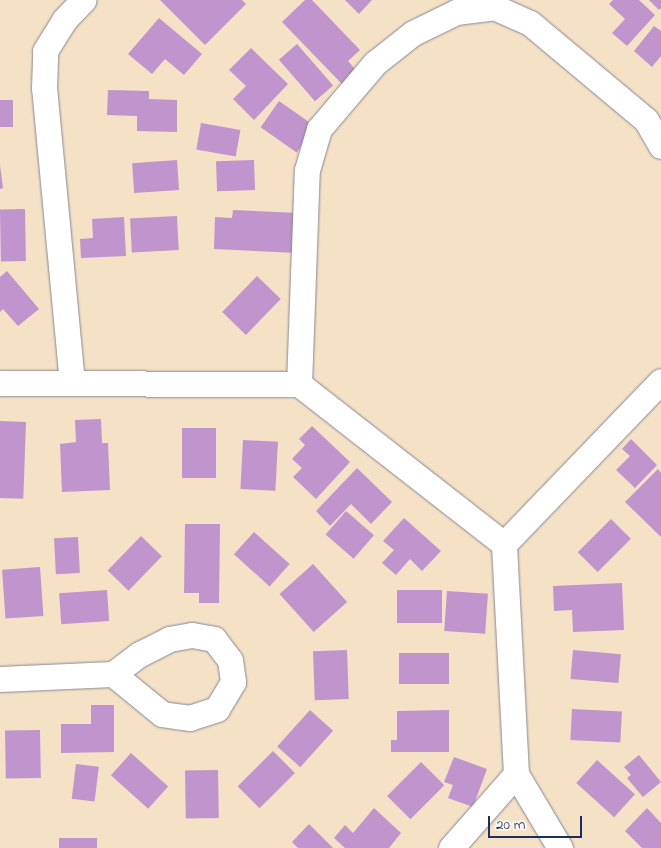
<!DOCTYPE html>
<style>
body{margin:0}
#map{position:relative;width:661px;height:848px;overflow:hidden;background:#f4e1c6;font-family:"Indie Flower",sans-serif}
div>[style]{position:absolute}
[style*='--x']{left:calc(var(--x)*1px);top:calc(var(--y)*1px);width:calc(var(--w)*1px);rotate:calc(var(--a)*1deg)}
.building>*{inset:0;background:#c094cd;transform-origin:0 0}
.roads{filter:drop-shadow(0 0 1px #888892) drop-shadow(0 0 1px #888892)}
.minor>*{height:25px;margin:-12.5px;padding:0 12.5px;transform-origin:12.5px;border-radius:12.5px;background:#fff}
span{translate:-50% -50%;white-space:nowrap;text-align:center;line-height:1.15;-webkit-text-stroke:4px #fbf7ec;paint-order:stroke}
.scale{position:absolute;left:488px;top:816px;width:94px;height:22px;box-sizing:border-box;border:2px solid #1b2f5e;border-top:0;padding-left:6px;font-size:15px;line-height:18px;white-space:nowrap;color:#1b2f5e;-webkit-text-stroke:4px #fbf7ec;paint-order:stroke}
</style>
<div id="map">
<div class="building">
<div style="clip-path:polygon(160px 0,242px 0,246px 4px,205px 45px)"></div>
<div style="clip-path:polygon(305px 0,312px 0,360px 50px,348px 61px,356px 70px,342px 84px,282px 22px)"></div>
<div style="clip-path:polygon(345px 0,372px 0,359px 14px)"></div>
<div style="clip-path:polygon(613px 0,639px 0,655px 15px,627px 46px,612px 33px,625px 19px,609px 4px)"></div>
<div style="clip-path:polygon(649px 0,661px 0,661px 8px,659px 10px)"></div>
<div style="clip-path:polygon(159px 18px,202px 54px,184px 75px,165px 59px,152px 74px,128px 54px)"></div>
<div style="clip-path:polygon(654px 26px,661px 31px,661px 56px,652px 67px,634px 51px)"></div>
<div style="left:297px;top:44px;width:55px;height:24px;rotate:49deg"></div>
<div style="clip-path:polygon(251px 48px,288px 84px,254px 120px,233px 99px,246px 86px,229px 70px)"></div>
<div style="clip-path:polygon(108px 90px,149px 91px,149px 99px,177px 100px,177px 132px,137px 131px,137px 116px,107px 115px)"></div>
<div style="left:0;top:100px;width:13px;height:27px"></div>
<div style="left:279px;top:101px;width:44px;height:32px;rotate:35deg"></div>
<div style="left:201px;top:123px;width:40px;height:27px;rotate:10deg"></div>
<div style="left:177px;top:160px;width:30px;height:45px;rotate:86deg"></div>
<div style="left:254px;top:160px;width:30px;height:38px;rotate:88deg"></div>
<div style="clip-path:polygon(0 165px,3px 188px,0 189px)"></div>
<div style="left:25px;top:209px;width:52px;height:25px;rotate:89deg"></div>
<div style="clip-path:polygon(233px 210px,299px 213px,298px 253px,214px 249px,215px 217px,232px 218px)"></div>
<div style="left:177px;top:216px;width:34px;height:47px;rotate:87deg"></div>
<div style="clip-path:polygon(124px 217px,126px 256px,81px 258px,80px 239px,93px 238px,92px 219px)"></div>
<div style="clip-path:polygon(7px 271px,39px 309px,18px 326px,3px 309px,0 312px,0 277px)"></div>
<div style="left:257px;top:276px;width:33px;height:50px;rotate:44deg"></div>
<div style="clip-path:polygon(101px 419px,102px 443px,108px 443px,110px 490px,62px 492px,60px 444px,76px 442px,75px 420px)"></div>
<div style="left:0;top:421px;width:26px;height:77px;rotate:2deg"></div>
<div style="clip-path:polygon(312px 426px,350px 462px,316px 499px,293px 477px,302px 468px,292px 459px,305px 445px,299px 439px)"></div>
<div style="left:182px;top:428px;width:34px;height:50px"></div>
<div style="clip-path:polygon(631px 439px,657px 465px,635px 488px,616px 470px,630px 456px,622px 449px)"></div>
<div style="left:243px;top:440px;width:35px;height:49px;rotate:3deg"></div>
<div style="clip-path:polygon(357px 468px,392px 502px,371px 524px,351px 504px,330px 526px,316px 511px)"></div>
<div style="clip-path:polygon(658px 469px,661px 473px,661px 537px,625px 502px)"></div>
<div style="left:346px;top:511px;width:37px;height:31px;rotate:41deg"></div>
<div style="clip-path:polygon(404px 518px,441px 551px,422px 571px,410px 559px,396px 575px,382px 563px,394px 550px,383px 541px)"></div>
<div style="left:611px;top:519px;width:28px;height:47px;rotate:45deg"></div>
<div style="clip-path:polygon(185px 524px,220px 524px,219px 603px,199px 603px,199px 593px,184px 593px)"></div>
<div style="left:254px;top:532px;width:48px;height:30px;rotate:42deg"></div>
<div style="left:141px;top:536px;width:29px;height:48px;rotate:44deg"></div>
<div style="left:78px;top:537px;width:36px;height:24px;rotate:87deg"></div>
<div style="left:313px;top:564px;width:51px;height:45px;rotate:48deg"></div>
<div style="left:40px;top:567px;width:49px;height:38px;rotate:86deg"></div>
<div style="clip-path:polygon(622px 583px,624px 630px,573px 632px,572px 610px,554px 611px,553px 586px)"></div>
<div style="left:107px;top:590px;width:31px;height:48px;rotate:86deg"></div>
<div style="left:442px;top:590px;width:33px;height:45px;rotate:90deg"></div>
<div style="left:447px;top:591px;width:41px;height:40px;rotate:4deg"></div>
<div style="left:347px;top:650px;width:49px;height:34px;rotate:88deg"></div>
<div style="left:573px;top:650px;width:48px;height:29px;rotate:5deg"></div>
<div style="left:449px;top:653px;width:31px;height:50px;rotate:90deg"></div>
<div style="clip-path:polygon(91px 705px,114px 705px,114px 752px,61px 753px,61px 724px,91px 724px)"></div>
<div style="left:572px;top:709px;width:50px;height:31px;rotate:3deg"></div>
<div style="left:310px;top:710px;width:31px;height:49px;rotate:42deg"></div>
<div style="clip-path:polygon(449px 710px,449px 752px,391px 752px,391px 740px,397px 740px,397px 711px)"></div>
<div style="left:40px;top:730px;width:48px;height:35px;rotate:89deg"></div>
<div style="left:273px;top:751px;width:31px;height:50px;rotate:45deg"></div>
<div style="left:131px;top:753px;width:50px;height:30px;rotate:42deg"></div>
<div style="clip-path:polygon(639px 755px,661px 782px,643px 797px,627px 778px,631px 775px,624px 767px)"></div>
<div style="clip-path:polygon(454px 757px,487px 769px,473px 807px,448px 798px,453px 785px,444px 782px)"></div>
<div style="left:597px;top:760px;width:51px;height:31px;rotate:42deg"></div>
<div style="left:421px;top:762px;width:33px;height:48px;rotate:45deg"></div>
<div style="left:76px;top:764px;width:23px;height:35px;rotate:7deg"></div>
<div style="left:218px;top:770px;width:48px;height:33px;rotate:89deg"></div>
<div style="clip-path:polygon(374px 808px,401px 833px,389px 848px,345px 848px,334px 838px,345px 825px,353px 833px)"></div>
<div style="clip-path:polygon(647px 808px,661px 823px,661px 848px,642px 848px,625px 831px)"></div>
<div style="clip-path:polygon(309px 824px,333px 848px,298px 848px,292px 842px)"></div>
<div style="left:97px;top:838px;width:10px;height:38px;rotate:90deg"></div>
</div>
<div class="roads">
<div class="minor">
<div style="--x:0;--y:383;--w:299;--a:0.2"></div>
<div style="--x:299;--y:384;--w:260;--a:38"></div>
<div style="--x:72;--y:383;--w:296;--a:-95.4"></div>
<div style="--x:44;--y:88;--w:37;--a:-88"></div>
<div style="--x:45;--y:51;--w:36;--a:-58"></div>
<div style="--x:64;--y:20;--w:28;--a:-46"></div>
<div style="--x:299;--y:384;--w:214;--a:-87.9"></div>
<div style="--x:307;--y:170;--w:43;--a:-73.7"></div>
<div style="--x:319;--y:129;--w:87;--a:-49.7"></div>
<div style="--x:375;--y:63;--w:48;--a:-38.3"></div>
<div style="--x:413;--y:33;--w:48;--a:-26"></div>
<div style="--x:456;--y:12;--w:38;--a:-7"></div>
<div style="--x:494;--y:7;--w:39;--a:24"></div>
<div style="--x:530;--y:23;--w:151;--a:39.9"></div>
<div style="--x:646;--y:120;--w:30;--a:60"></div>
<div style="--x:0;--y:679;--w:113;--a:-2.5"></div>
<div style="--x:113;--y:674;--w:34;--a:-37"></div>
<div style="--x:140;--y:654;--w:33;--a:-27"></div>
<div style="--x:169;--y:639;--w:23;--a:-10"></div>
<div style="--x:192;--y:635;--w:22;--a:10"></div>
<div style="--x:214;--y:639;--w:26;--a:53"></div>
<div style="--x:230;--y:660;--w:22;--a:82"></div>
<div style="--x:233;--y:682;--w:31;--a:121"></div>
<div style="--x:217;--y:709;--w:28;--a:162"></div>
<div style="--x:190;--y:718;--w:28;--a:-172"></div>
<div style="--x:162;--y:714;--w:63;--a:-140.8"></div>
<div style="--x:451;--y:848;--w:98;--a:-48.7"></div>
<div style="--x:560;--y:848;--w:86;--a:-120.7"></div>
<div style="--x:516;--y:774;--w:230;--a:-93"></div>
<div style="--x:504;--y:544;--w:226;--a:-46.1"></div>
</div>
</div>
<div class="scale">20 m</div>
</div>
